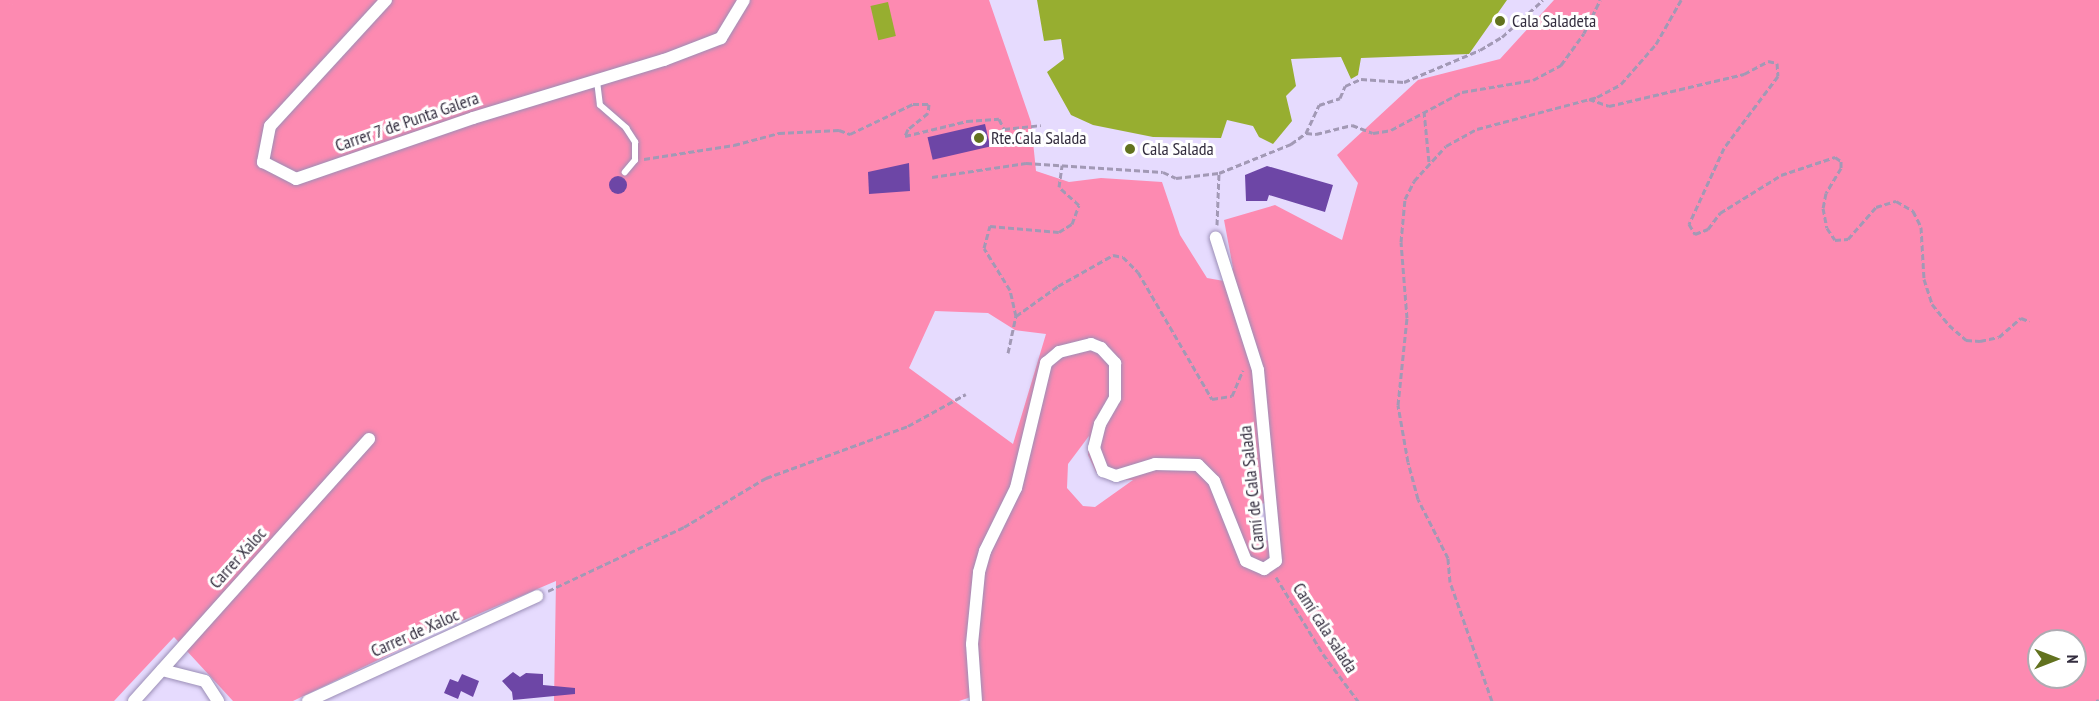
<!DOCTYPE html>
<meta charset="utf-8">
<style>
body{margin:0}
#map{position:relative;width:2099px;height:701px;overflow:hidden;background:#e6dbfe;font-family:"PT Sans Narrow",sans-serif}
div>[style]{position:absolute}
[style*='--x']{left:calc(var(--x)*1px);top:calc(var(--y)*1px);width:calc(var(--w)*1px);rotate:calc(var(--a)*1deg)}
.green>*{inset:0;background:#fd8ab1}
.water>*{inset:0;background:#97ae30;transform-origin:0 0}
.building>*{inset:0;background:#6d46a6;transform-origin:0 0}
.round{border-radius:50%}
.path>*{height:3px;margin-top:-1.5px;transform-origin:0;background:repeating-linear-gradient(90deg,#a299b5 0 6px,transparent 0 9px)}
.roads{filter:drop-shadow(0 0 2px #9b8eb6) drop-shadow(0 0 2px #9b8eb6)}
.lane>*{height:6px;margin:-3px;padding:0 3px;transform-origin:3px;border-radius:3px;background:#fff}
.street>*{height:12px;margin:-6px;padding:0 6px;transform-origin:6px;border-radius:6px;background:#fff}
.dots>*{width:16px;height:16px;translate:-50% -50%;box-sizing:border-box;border:3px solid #fff;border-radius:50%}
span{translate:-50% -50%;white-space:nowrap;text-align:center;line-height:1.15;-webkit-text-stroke:6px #fff;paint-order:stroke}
.poi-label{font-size:18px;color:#342e3f}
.left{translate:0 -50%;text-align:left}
.street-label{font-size:18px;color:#342e3f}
.north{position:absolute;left:2027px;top:629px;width:60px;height:60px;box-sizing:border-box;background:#fff;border:2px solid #aeabb2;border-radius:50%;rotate:90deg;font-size:16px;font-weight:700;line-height:24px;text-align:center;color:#342e3f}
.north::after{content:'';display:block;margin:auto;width:21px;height:27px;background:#62721f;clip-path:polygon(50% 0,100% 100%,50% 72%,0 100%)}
</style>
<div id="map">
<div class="green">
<div style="clip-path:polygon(evenodd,0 0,989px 0,1031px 122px,1036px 171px,1069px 182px,1101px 178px,1162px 182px,1180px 235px,1207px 278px,1224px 281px,1233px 268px,1224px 220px,1275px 205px,1342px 240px,1358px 183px,1337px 155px,1418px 80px,1500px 59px,1554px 0,2099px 0,2099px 701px,972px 701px,971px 697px,959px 701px,554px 701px,556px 581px,434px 633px,293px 701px,233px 701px,174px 637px,114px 701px,0 701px,0 0,935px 311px,988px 313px,1015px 330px,1046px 334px,1013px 444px,909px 368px,935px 311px,0 0,1089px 436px,1088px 455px,1096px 472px,1113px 480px,1133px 480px,1095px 507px,1083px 506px,1067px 488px,1068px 464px,1089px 436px,0 0,1268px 503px,1272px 540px,1262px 541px,1257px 504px,1268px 503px,0 0,2039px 641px,2075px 641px,2075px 677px,2039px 677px,2039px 641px)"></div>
</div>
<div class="water">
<div style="clip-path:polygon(1037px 0,1507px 0,1469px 54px,1361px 58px,1358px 75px,1351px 79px,1341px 57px,1291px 59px,1296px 86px,1286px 96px,1292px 121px,1273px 144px,1259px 137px,1253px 126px,1227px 120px,1221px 138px,1153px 137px,1093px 125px,1071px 115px,1047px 72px,1064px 59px,1061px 39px,1044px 41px)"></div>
<div style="left:888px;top:2px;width:35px;height:18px;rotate:77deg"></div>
</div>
<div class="building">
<div style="left:985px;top:124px;width:23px;height:59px;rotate:77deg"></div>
<div style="clip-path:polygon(909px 163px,910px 191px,869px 194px,868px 172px)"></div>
<div style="clip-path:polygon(1267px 166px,1333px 185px,1325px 212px,1269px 195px,1267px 201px,1246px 201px,1245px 175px)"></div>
<div class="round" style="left:609px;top:176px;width:18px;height:18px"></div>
<div style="clip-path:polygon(513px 672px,520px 677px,526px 673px,543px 674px,543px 685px,575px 688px,575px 694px,513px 700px,512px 692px,502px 681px)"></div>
<div style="clip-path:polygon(462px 674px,479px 681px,473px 697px,461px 691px,458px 699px,444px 693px,450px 679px,458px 682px)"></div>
</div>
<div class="path">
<div style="--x:1589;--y:99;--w:21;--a:19"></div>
<div style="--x:1609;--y:106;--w:139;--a:-13.3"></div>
<div style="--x:1744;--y:74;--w:27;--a:-28"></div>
<div style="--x:1768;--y:61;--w:9;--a:13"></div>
<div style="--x:1777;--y:63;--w:13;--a:86"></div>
<div style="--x:1778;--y:76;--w:90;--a:126.9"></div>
<div style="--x:1724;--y:148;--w:84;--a:114.7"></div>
<div style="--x:1689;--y:224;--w:12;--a:59"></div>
<div style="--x:1695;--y:234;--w:14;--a:-21"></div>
<div style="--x:1708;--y:229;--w:20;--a:-53"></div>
<div style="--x:1720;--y:213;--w:72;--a:-31.9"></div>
<div style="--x:1781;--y:175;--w:57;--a:-18.4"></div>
<div style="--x:1835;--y:157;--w:7;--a:34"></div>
<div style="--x:1841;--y:161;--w:7;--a:90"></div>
<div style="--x:1841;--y:168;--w:29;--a:121"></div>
<div style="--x:1826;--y:193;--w:15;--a:101"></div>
<div style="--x:1823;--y:208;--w:20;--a:79"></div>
<div style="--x:1827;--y:228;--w:14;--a:56"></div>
<div style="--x:1835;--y:240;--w:13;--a:-4"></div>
<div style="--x:1848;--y:239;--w:43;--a:-48.8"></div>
<div style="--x:1876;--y:207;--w:21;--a:-17"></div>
<div style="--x:1896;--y:201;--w:20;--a:30"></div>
<div style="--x:1913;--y:211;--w:18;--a:63"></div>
<div style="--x:1921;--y:227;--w:52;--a:86.7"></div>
<div style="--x:1924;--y:279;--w:26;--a:72"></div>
<div style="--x:1932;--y:304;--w:27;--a:51"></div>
<div style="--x:1949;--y:325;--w:23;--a:41"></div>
<div style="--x:1966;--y:340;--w:14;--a:4"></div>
<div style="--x:1980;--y:341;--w:19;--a:-12"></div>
<div style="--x:1999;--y:337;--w:29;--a:-41"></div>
<div style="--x:2021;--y:318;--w:9;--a:21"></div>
<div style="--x:1424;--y:111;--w:51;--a:84.4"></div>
<div style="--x:1306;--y:133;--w:10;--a:6"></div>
<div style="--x:1316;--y:134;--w:37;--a:-14"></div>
<div style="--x:1352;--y:125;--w:22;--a:21"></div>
<div style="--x:1373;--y:133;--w:18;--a:-9"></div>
<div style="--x:1391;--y:130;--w:81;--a:-28.2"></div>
<div style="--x:1462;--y:92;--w:72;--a:-9.6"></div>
<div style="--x:1533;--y:80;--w:32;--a:-28"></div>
<div style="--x:1561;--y:65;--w:39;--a:-54"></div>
<div style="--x:1584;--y:33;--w:37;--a:-64"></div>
<div style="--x:644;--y:159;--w:91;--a:-8.8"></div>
<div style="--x:734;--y:145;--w:47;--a:-14.9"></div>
<div style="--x:779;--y:133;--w:60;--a:-2.9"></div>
<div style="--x:839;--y:130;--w:12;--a:20"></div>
<div style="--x:850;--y:134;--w:70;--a:-25.5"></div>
<div style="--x:913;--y:104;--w:16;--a:0"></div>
<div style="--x:929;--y:104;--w:9;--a:96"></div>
<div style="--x:928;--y:113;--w:26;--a:141"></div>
<div style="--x:908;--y:129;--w:8;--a:113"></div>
<div style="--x:905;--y:136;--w:64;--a:-13.6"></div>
<div style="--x:967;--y:121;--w:32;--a:-4"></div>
<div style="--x:999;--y:119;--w:11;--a:63"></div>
<div style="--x:1004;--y:129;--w:37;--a:-6"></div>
<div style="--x:932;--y:177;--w:95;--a:-8.5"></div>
<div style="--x:1026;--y:163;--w:137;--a:3.8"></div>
<div style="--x:1163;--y:172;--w:14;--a:25"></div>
<div style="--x:1176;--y:178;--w:43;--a:-6.6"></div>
<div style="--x:1219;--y:173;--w:78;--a:-21.9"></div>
<div style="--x:1291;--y:144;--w:19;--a:-36"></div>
<div style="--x:1306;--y:133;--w:31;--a:-65"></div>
<div style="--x:1319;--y:105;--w:22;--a:-18"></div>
<div style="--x:1340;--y:98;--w:13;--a:-67"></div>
<div style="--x:1345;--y:86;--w:17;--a:-24"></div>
<div style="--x:1361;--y:79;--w:43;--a:4"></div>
<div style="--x:1404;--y:82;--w:82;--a:-22.8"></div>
<div style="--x:1480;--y:50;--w:26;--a:-31"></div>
<div style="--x:1502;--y:37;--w:55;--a:-42.1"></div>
<div style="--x:1217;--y:225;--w:52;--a:-87.8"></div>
<div style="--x:1016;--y:316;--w:52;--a:-35.5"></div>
<div style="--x:1058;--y:286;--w:63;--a:-29.4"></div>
<div style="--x:1113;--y:255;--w:10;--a:11"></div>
<div style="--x:1123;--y:257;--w:21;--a:45"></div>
<div style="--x:1138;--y:272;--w:147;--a:59.8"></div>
<div style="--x:1212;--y:399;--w:20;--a:-9"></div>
<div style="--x:1232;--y:396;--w:28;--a:-67"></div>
<div style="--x:1008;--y:353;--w:38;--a:-78"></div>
<div style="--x:1016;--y:316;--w:27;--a:-103"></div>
<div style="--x:1010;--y:290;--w:49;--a:-121.8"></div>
<div style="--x:984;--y:248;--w:23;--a:-75"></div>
<div style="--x:990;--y:226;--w:69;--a:5"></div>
<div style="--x:1059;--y:232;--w:15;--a:-32"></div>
<div style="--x:1072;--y:224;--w:20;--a:-70"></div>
<div style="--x:1079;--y:205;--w:27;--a:-138"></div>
<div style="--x:1059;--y:187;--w:22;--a:-82"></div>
<div style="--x:1276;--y:577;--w:90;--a:58.6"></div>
<div style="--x:1323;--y:654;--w:59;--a:53.3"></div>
<div style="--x:548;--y:591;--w:150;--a:-25.2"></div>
<div style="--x:684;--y:527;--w:96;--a:-30.9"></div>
<div style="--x:766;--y:478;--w:151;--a:-20.1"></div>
<div style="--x:908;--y:426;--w:66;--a:-28.9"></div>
<div style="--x:1492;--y:701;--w:126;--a:-109.4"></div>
<div style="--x:1450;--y:582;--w:24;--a:-95"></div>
<div style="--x:1448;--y:558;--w:66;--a:-117"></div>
<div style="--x:1418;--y:499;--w:38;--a:-105"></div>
<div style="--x:1408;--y:462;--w:58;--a:-100"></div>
<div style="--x:1398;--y:405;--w:87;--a:-84.1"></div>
<div style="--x:1407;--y:318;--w:76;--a:-94.5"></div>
<div style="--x:1401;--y:242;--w:43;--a:-84.7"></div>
<div style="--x:1405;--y:199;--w:20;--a:-63"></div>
<div style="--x:1414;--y:181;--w:47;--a:-47.6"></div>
<div style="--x:1446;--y:146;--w:35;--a:-29"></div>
<div style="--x:1477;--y:129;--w:124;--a:-14.9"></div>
<div style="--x:1597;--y:97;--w:27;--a:-28"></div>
<div style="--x:1621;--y:84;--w:53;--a:-48.8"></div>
<div style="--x:1656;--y:44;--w:51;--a:-60.4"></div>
<div style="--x:2096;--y:701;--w:3;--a:-18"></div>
</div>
<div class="roads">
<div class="lane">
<div style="--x:597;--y:81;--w:24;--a:83"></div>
<div style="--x:600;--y:105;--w:35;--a:41"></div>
<div style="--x:626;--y:128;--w:17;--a:57"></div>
<div style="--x:635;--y:142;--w:18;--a:90"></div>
<div style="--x:635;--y:160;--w:16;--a:130"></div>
</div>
<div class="street">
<div style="--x:386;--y:0;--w:171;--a:132.6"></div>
<div style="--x:270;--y:126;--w:37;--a:101"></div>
<div style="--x:263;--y:162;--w:37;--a:27"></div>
<div style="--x:296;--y:179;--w:187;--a:-19"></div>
<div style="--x:473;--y:118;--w:200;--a:-16.9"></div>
<div style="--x:664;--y:60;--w:61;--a:-21.1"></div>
<div style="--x:721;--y:38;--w:44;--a:-58.8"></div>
<div style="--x:162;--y:670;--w:44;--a:14.3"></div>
<div style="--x:205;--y:681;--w:24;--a:57"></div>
<div style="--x:134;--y:701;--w:352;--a:-48.1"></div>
<div style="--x:308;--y:701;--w:252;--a:-24.6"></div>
<div style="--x:976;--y:701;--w:57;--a:-94"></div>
<div style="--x:972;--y:644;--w:72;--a:-84.4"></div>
<div style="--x:979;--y:572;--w:22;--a:-74"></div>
<div style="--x:985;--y:551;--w:70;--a:-63.8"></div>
<div style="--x:1016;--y:488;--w:129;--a:-76.5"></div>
<div style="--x:1046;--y:363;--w:17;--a:-40"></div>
<div style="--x:1059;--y:352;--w:33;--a:-14"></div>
<div style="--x:1091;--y:344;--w:11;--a:22"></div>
<div style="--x:1101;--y:348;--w:21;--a:47"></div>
<div style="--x:1115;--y:363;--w:35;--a:90"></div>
<div style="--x:1115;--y:398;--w:30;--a:120"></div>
<div style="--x:1100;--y:424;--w:25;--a:104"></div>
<div style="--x:1094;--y:448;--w:25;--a:69"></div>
<div style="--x:1103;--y:471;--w:14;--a:21"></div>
<div style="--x:1116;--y:476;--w:41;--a:-17.1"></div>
<div style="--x:1155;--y:464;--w:43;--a:1.3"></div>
<div style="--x:1198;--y:465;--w:23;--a:45"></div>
<div style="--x:1214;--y:481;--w:86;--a:68.2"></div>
<div style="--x:1246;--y:561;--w:20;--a:24"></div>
<div style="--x:1264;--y:569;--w:14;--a:-34"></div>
<div style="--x:1276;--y:561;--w:192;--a:-95.4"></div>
<div style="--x:1258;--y:370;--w:139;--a:-107.7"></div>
</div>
</div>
<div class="dots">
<div style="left:1500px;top:21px;background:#62721f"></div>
<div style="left:979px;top:138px;background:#62721f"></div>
<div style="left:1130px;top:149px;background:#62721f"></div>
</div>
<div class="poi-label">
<span class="left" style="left:1512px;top:21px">Cala Saladeta</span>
<span class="left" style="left:991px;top:138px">Rte.Cala Salada</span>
<span class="left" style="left:1142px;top:149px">Cala Salada</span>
</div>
<div class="street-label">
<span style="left:407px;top:122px;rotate:-19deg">Carrer 7 de Punta Galera</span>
<span style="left:1252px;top:488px;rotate:-96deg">Camí de Cala Salada</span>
<span style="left:238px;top:558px;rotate:-48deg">Carrer Xaloc</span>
<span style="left:1325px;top:628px;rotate:57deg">Camí cala salada</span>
<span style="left:415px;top:633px;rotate:-24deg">Carrer de Xaloc</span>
</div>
<div class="north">N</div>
</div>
